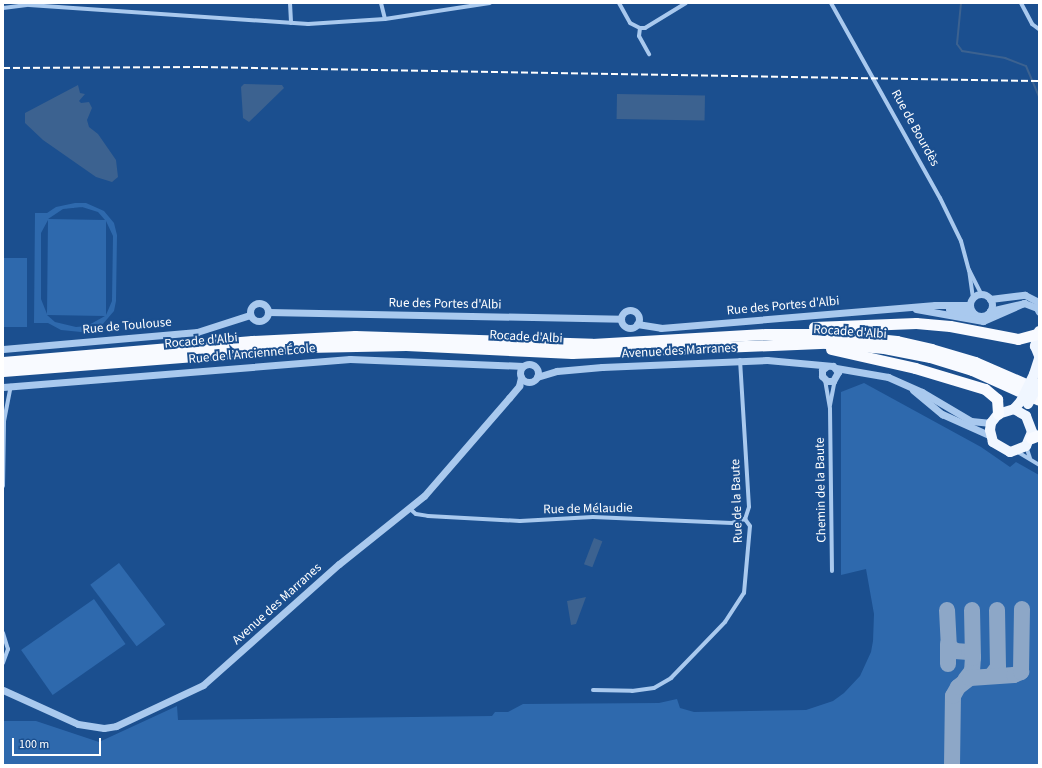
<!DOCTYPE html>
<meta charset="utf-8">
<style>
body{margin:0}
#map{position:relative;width:1042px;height:768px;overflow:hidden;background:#1b4f8f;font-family:"Source Sans 3",sans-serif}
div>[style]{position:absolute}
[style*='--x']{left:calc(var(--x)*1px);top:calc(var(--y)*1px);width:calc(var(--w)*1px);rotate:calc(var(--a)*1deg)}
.green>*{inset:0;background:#2e69ad;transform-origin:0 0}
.water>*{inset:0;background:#3c6290;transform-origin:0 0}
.stream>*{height:2px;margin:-1px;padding:0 1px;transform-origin:1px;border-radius:1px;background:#3c6290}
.taxiway>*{height:16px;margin:-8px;padding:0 8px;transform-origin:8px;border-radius:8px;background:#8da7c7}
.minor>*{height:4px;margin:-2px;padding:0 2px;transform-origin:2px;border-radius:2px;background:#a9c9ee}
.tertiary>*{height:7px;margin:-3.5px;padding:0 3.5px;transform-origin:3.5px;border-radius:3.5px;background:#a9c9ee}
.tertiary>.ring{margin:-3.5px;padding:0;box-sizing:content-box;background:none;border:7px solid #a9c9ee;border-radius:50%}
.primary>*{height:10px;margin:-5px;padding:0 5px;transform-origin:5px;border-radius:5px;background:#f0f6ff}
.trunk>*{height:11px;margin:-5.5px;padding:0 5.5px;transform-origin:5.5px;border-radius:5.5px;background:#f8faff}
.rail>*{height:2px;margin-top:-1px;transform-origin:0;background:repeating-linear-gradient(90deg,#fff 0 7px,transparent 0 10px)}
.primary-bridge>*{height:10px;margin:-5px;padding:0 5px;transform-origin:5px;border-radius:5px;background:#f0f6ff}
span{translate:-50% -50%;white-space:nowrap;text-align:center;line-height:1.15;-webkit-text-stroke:4px #1b4f8f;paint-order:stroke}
.street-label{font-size:13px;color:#fff}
.frame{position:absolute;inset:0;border:4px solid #fff;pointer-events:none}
.scale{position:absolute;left:12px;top:738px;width:89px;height:18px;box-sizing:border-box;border:2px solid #fff;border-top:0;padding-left:5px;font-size:12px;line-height:14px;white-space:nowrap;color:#fff;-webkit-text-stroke:3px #1b4f8f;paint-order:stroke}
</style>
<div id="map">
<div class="green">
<div style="clip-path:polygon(evenodd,75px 203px,86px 203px,104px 211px,114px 223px,117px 235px,116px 301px,114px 311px,102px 325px,81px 332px,61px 330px,48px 323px,34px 323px,35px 213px,47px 213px,56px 207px,75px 203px,82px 207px,98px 212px,105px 220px,48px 219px,63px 209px,82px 207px,75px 203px,48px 220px,47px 314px,41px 299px,41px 233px,48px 220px,75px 203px,106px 221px,113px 236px,112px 301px,106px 315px,106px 221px,75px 203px,47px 315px,105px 316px,87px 326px,76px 327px,55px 322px,47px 315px)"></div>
<div style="left:3px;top:258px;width:24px;height:69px"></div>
<div style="clip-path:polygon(864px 383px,981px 447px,1010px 467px,1016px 462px,1039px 475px,1039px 765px,3px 765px,3px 721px,36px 721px,99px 742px,177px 706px,178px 720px,492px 716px,495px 712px,508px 712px,523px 704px,659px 703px,677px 699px,680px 708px,694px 712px,806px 710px,833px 701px,844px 693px,860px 676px,871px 652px,873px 641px,874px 614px,866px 569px,841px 575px,841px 392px)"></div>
<div style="left:119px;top:563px;width:77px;height:36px;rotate:53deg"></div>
<div style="left:94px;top:599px;width:55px;height:89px;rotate:55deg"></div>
</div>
<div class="water">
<div style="clip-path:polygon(244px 84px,282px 85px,284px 88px,249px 122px,243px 118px,241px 87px)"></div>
<div style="clip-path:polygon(78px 85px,80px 93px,85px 94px,79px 101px,81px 103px,89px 102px,92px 108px,87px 120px,89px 127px,98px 134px,116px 160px,118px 177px,112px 182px,96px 177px,43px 140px,25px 123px,25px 113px)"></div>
<div style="left:617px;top:94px;width:88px;height:25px;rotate:1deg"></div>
<div style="left:594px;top:538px;width:9px;height:28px;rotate:21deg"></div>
<div style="clip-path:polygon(586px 597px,576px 624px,571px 625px,567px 601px)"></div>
</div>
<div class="stream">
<div style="--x:961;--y:3;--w:41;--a:95.6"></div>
<div style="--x:957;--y:44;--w:9;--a:54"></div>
<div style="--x:962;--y:51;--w:44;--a:9.2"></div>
<div style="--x:1005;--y:58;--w:22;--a:21"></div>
<div style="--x:1026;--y:66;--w:33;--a:67"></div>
</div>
<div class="taxiway">
<div style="--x:947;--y:610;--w:36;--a:87"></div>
<div style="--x:949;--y:646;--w:8;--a:40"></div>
<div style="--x:955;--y:651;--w:14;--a:4"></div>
<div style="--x:969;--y:652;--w:6;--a:51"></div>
<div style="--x:973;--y:657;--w:14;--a:94"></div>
<div style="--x:972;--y:671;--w:11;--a:128"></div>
<div style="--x:972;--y:610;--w:48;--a:88.8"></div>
<div style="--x:948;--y:644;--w:20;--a:90"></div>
<div style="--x:992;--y:675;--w:10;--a:-53"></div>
<div style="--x:998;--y:667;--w:57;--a:-91"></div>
<div style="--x:952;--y:765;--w:69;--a:-89.2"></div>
<div style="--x:953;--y:696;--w:10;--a:-61"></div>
<div style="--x:958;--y:687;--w:15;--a:-37"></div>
<div style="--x:970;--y:678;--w:44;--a:-3.9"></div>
<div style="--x:1014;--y:675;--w:8;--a:-23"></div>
<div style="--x:1021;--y:672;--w:63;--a:-89.1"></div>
</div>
<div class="minor">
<div style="--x:290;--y:3;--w:20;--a:87"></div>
<div style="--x:381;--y:3;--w:16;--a:76"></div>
<div style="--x:619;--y:3;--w:23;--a:61"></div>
<div style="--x:630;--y:23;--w:11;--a:27"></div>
<div style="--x:640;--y:28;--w:5;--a:0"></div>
<div style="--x:645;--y:28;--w:48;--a:-31.4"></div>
<div style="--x:831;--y:3;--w:223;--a:60.8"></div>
<div style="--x:940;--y:198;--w:48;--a:64"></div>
<div style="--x:961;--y:241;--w:30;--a:75"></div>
<div style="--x:1021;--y:3;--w:24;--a:62"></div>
<div style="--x:1032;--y:24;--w:9;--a:36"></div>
<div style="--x:3;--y:8;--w:26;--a:-7"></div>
<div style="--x:29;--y:5;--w:280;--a:3.9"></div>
<div style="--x:308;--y:24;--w:77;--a:-3.7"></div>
<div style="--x:385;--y:19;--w:106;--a:-8.7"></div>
<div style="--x:640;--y:28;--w:8;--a:97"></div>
<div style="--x:639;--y:36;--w:21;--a:61"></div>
<div style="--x:973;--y:298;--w:28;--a:-98"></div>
<div style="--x:969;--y:270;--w:28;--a:63"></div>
<div style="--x:740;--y:360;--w:147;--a:86.5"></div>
<div style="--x:749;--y:507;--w:13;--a:108"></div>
<div style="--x:825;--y:380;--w:29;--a:80"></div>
<div style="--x:830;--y:409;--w:162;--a:89.3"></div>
<div style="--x:830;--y:405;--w:25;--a:-79"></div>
<div style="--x:1026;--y:446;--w:13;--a:72"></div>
<div style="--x:1016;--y:451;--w:27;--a:31"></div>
<div style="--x:3;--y:486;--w:65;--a:-89.1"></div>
<div style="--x:4;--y:421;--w:36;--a:-79"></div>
<div style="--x:409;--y:508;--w:9;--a:41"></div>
<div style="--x:416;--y:514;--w:12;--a:9"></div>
<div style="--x:428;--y:516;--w:92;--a:3.1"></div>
<div style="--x:520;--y:521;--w:73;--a:-3.1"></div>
<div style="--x:593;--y:517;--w:139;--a:2.5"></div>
<div style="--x:732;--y:523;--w:14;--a:-17"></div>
<div style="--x:3;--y:633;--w:17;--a:73"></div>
<div style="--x:8;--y:649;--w:15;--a:110"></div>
<div style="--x:593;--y:690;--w:39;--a:1"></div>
<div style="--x:632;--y:691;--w:22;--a:-8"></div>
<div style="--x:654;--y:688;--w:20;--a:-30"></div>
<div style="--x:671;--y:678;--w:78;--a:-46"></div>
<div style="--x:725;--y:622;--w:35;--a:-57"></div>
<div style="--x:744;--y:593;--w:67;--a:-84.9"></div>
<div style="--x:750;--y:526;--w:9;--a:-126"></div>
</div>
<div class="tertiary">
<div class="ring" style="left:970px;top:294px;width:15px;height:15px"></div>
<div style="--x:990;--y:299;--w:35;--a:-7"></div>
<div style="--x:1025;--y:295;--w:16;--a:27"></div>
<div class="ring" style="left:250px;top:303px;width:11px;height:11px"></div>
<div style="--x:916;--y:309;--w:68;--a:10.2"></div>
<div style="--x:983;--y:321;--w:45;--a:-23.7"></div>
<div style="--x:949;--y:309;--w:24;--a:9"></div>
<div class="ring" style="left:621px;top:310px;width:11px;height:11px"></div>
<div style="--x:990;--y:311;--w:35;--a:-13"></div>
<div style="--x:1024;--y:303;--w:14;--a:21"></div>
<div style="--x:1037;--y:308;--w:4;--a:63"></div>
<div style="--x:268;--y:312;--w:353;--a:1.1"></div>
<div style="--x:637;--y:324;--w:24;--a:9"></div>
<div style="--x:661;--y:328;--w:275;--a:-4.8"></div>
<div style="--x:935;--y:305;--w:35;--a:0"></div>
<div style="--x:3;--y:349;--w:195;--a:-5"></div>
<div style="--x:197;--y:332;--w:56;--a:-17.8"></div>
<div class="ring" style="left:520px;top:364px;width:11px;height:11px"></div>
<div style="--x:836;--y:368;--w:53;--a:9.8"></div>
<div style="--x:888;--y:377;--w:37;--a:24"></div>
<div style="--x:922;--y:392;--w:57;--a:30.6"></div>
<div style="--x:971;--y:421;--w:20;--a:6"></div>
<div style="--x:537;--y:377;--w:21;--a:-17"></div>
<div style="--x:557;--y:371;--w:45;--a:-5.1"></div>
<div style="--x:602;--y:367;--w:165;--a:-2.4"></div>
<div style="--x:767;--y:360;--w:66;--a:5.2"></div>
<div style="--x:833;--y:366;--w:8;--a:50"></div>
<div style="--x:838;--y:372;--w:10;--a:119"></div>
<div style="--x:833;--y:381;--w:6;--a:180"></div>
<div style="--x:827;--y:381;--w:7;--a:-135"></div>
<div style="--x:822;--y:376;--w:6;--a:-90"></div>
<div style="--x:822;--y:370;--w:6;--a:-39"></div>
<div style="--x:3;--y:387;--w:348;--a:-4.6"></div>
<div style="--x:350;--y:359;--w:173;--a:2.3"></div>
<div style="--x:913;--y:390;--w:38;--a:40"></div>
<div style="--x:942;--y:414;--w:54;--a:24.2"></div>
<div style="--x:3;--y:690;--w:82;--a:24.4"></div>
<div style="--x:78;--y:724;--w:26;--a:9"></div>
<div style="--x:104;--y:728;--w:12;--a:-9"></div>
<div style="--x:116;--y:726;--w:96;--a:-25.2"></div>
<div style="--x:203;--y:685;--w:182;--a:-41.7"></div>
<div style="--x:339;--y:564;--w:109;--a:-38.7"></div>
<div style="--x:424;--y:496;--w:130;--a:-49.1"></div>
<div style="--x:509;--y:398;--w:16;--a:-50"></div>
<div style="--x:519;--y:386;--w:9;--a:-77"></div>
</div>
<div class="primary">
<div style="--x:1039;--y:331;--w:16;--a:105"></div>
<div style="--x:1035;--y:346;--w:11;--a:68"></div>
<div style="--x:1034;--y:374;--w:16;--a:-72"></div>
<div style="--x:1014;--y:409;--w:14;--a:30"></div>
<div style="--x:1026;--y:416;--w:17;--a:69"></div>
<div style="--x:1032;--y:432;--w:15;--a:113"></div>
<div style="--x:1026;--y:446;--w:17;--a:159"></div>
<div style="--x:1010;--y:452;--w:20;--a:-150"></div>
<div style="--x:993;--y:442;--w:12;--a:-104"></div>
<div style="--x:990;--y:430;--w:7;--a:-82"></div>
<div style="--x:991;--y:423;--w:11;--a:-52"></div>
<div style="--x:998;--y:414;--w:17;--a:-17"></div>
<div style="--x:1014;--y:409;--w:11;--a:-49"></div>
</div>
<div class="trunk">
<div style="--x:814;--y:327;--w:102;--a:-2.2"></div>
<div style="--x:916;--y:323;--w:34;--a:5"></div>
<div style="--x:950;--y:326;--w:69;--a:10.8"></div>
<div style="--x:1018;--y:339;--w:20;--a:-15"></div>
<div style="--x:831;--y:349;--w:86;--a:12.7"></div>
<div style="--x:915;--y:368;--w:73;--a:16.7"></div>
<div style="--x:985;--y:389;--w:16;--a:40"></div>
<div style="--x:997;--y:399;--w:15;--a:86"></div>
<div style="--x:3;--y:362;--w:250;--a:-4.8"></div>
<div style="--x:252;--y:341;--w:103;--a:-2.8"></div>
<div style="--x:355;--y:336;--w:237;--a:1.9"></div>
<div style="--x:592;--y:344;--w:174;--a:-3.3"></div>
<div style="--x:766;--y:334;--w:63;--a:0"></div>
<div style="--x:829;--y:334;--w:68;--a:5.9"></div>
<div style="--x:897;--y:341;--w:35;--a:13"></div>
<div style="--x:931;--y:349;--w:46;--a:16.5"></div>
<div style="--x:975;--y:362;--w:68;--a:23.5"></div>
<div style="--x:3;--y:371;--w:304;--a:-4.5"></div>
<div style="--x:306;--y:347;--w:100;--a:-1.1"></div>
<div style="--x:406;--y:345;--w:166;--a:2.8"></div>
<div style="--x:572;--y:353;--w:254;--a:-2.3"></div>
<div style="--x:826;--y:343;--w:58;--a:4.9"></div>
<div style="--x:884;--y:348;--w:47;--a:11.1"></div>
<div style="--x:930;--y:357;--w:44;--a:17.2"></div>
<div style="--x:972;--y:370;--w:73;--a:24.1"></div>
<div style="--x:1031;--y:438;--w:9;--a:-21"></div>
</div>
<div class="rail">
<div style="--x:3;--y:68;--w:198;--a:-0.3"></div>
<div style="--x:201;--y:67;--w:838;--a:0.96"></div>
</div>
<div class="primary-bridge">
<div style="--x:1021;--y:401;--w:30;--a:-64"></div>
<div style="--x:1028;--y:404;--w:24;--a:-62"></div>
</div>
<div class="street-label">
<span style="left:915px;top:128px;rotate:61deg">Rue de Bourdès</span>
<span style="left:445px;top:304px;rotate:1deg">Rue des Portes d'Albi</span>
<span style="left:783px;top:306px;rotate:-5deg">Rue des Portes d'Albi</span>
<span style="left:127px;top:326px;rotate:-5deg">Rue de Toulouse</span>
<span style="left:850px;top:332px;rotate:4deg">Rocade d'Albi</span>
<span style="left:526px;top:337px;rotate:3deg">Rocade d'Albi</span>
<span style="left:201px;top:341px;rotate:-5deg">Rocade d'Albi</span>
<span style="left:679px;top:351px;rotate:-3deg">Avenue des Marranes</span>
<span style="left:252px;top:354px;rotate:-5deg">Rue de l’Ancienne École</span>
<span style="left:821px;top:490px;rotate:-91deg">Chemin de la Baute</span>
<span style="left:737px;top:501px;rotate:-92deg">Rue de la Baute</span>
<span style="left:588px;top:509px;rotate:-1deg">Rue de Mélaudie</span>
<span style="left:277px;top:604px;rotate:-42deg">Avenue des Marranes</span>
</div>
<div class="frame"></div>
<div class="scale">100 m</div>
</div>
